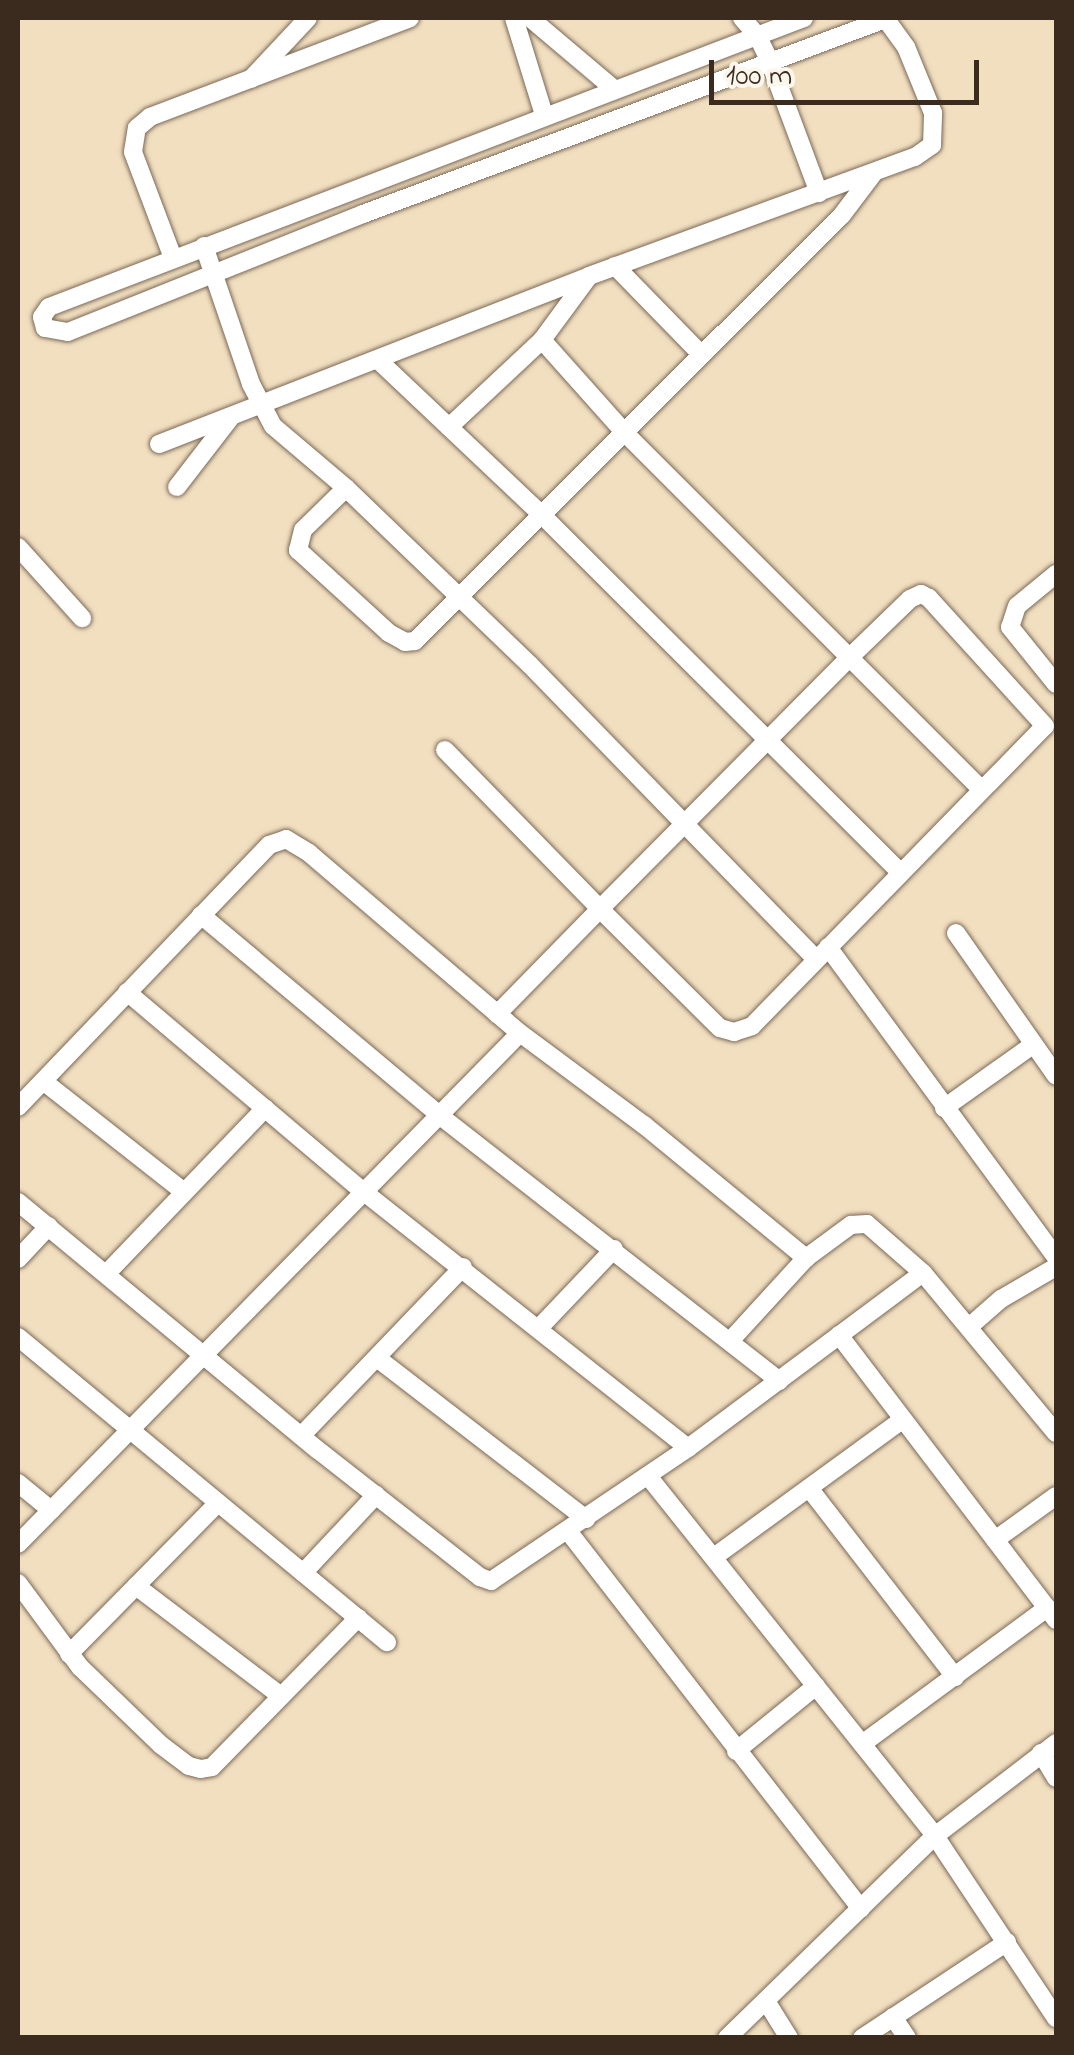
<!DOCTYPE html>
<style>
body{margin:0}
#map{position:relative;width:1074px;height:2055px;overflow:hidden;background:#f2dfc0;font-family:"Indie Flower",sans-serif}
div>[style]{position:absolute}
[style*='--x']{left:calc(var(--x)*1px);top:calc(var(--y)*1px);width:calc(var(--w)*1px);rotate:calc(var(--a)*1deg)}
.roads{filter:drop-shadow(0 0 2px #7b6957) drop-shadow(0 0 2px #7b6957)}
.minor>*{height:18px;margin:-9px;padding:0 9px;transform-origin:9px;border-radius:9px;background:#fff}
span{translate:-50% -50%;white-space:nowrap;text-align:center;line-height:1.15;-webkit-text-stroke:8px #fbf7ec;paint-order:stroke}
.frame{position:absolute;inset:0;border:20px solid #3b2a1e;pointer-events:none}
.scale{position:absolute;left:709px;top:60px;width:270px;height:45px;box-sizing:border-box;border:5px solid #3b2a1e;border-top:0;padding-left:12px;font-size:30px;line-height:35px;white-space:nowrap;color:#3b2a1e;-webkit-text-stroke:8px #fbf7ec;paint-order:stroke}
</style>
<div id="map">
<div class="roads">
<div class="minor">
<div style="--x:514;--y:18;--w:102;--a:72.8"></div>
<div style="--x:530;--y:18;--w:110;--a:40.2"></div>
<div style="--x:742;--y:18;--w:23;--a:49"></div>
<div style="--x:757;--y:35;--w:30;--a:64"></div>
<div style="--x:770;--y:62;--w:140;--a:69.5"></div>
<div style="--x:804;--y:18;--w:808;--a:159.05"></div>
<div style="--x:49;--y:307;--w:12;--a:125"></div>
<div style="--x:42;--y:317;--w:11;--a:75"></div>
<div style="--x:45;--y:328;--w:23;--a:10"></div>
<div style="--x:68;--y:332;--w:318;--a:-21.8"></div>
<div style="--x:363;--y:214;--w:560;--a:-20.47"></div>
<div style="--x:251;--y:79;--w:83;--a:-46.9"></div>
<div style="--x:204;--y:246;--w:146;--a:71.2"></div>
<div style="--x:251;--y:384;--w:47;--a:62.4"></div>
<div style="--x:273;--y:426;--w:96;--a:40.3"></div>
<div style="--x:346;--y:488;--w:255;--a:43.9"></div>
<div style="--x:530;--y:665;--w:410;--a:45.8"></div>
<div style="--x:173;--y:258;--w:113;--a:-110.7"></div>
<div style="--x:133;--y:152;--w:24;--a:-81"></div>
<div style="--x:137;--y:128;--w:17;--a:-40"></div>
<div style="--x:150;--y:117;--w:278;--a:-20.8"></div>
<div style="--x:615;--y:266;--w:123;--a:45.7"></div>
<div style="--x:542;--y:340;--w:122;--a:48.3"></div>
<div style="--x:623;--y:431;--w:505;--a:45"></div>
<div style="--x:378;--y:360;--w:226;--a:43.4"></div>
<div style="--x:542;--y:515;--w:506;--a:44.92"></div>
<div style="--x:449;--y:427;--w:127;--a:-43.1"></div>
<div style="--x:542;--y:340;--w:79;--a:-53.7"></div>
<div style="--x:159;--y:444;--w:462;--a:-21.3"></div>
<div style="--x:589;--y:276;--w:347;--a:-20.1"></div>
<div style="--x:915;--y:157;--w:21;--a:-35"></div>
<div style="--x:932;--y:145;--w:32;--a:-88"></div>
<div style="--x:933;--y:113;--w:71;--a:-112.2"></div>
<div style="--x:906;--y:47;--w:36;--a:-126"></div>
<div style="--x:177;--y:487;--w:88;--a:-52.4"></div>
<div style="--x:346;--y:488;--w:60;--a:135.7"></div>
<div style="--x:303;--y:530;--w:21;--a:104"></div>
<div style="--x:298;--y:550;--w:123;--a:42.4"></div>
<div style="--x:389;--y:633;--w:18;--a:29"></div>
<div style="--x:405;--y:642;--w:10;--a:-6"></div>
<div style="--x:415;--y:641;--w:603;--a:-44.93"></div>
<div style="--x:842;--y:215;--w:51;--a:-52.9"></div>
<div style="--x:18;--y:547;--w:96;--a:48"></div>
<div style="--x:1056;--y:574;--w:50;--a:140.6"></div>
<div style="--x:1017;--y:606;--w:22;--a:108"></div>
<div style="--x:1010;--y:627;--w:73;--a:51.1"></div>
<div style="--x:445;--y:750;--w:222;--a:45.7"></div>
<div style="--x:600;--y:909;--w:169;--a:44.8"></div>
<div style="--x:720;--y:1028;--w:15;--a:16"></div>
<div style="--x:734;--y:1032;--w:19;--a:-18"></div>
<div style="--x:752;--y:1026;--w:419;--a:-45.7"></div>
<div style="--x:1045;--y:726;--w:173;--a:-132.2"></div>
<div style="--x:929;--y:598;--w:9;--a:-153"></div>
<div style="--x:921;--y:594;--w:12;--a:156"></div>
<div style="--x:910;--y:599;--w:83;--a:136"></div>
<div style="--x:850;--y:657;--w:355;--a:134.8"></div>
<div style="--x:600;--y:909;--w:147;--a:134.4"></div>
<div style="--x:201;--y:915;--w:311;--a:40"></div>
<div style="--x:439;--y:1115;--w:432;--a:38"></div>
<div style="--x:956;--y:933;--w:174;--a:55"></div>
<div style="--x:828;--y:947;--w:385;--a:53.7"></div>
<div style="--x:127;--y:992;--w:310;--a:40.2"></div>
<div style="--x:364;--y:1192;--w:413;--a:38.3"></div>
<div style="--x:43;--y:1081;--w:179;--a:38.2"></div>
<div style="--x:18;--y:1107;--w:363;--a:-46.2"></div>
<div style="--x:269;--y:845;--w:18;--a:-19"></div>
<div style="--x:286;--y:839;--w:27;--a:31"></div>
<div style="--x:309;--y:853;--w:277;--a:40.5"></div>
<div style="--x:520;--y:1033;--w:154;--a:36.6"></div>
<div style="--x:644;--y:1125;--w:210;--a:39.4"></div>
<div style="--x:944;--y:1108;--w:110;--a:-35.4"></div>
<div style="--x:18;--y:1202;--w:389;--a:39.6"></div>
<div style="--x:318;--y:1450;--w:206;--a:38.1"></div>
<div style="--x:480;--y:1577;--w:12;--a:20"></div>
<div style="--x:491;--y:1581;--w:238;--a:-34"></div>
<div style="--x:688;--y:1448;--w:293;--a:-36.7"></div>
<div style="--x:923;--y:1273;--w:208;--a:50.3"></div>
<div style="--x:18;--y:1259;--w:45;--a:-46.8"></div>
<div style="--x:108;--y:1272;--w:227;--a:-46.2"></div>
<div style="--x:970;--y:1326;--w:41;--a:-41.1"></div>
<div style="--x:1001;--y:1299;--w:64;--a:-30.2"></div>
<div style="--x:539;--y:1328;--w:109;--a:-46.5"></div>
<div style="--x:839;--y:1335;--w:358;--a:52.7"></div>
<div style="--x:18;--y:1337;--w:479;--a:39.6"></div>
<div style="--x:730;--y:1341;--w:113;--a:-47.5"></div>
<div style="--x:806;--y:1258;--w:56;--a:-36.3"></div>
<div style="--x:851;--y:1225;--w:16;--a:-4"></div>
<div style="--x:867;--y:1224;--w:74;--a:41.2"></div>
<div style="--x:377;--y:1358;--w:264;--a:37.6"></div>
<div style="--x:301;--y:1436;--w:234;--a:-46.2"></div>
<div style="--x:648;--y:1476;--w:460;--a:51.4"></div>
<div style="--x:935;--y:1836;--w:219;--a:56.4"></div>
<div style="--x:18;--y:1483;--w:43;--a:39.3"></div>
<div style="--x:809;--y:1488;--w:239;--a:52.3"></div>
<div style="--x:568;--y:1531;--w:478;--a:52.2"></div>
<div style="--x:995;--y:1540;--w:75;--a:-35.8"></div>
<div style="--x:18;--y:1544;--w:716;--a:-45.51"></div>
<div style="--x:714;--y:1557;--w:233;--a:-36.1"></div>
<div style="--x:303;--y:1573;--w:107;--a:-46.9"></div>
<div style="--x:18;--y:1583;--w:104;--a:53.6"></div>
<div style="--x:80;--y:1667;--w:112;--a:43.9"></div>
<div style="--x:161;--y:1745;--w:35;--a:37"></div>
<div style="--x:189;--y:1766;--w:12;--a:14"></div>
<div style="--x:201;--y:1769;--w:11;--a:-10"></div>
<div style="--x:212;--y:1767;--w:209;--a:-45.6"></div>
<div style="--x:136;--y:1586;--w:182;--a:37.2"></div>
<div style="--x:69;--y:1654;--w:211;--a:-45.4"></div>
<div style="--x:862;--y:1744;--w:230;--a:-36.3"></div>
<div style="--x:736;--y:1751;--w:103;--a:-39.1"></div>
<div style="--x:1041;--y:1753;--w:29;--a:59"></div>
<div style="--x:766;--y:2001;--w:44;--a:58.1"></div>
<div style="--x:893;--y:2017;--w:25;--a:56"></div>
<div style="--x:727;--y:2038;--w:290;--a:-44.2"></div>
<div style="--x:935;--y:1836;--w:153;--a:-37.5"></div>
<div style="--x:862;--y:2038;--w:174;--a:-33.5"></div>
</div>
</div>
<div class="frame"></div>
<div class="scale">100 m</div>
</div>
